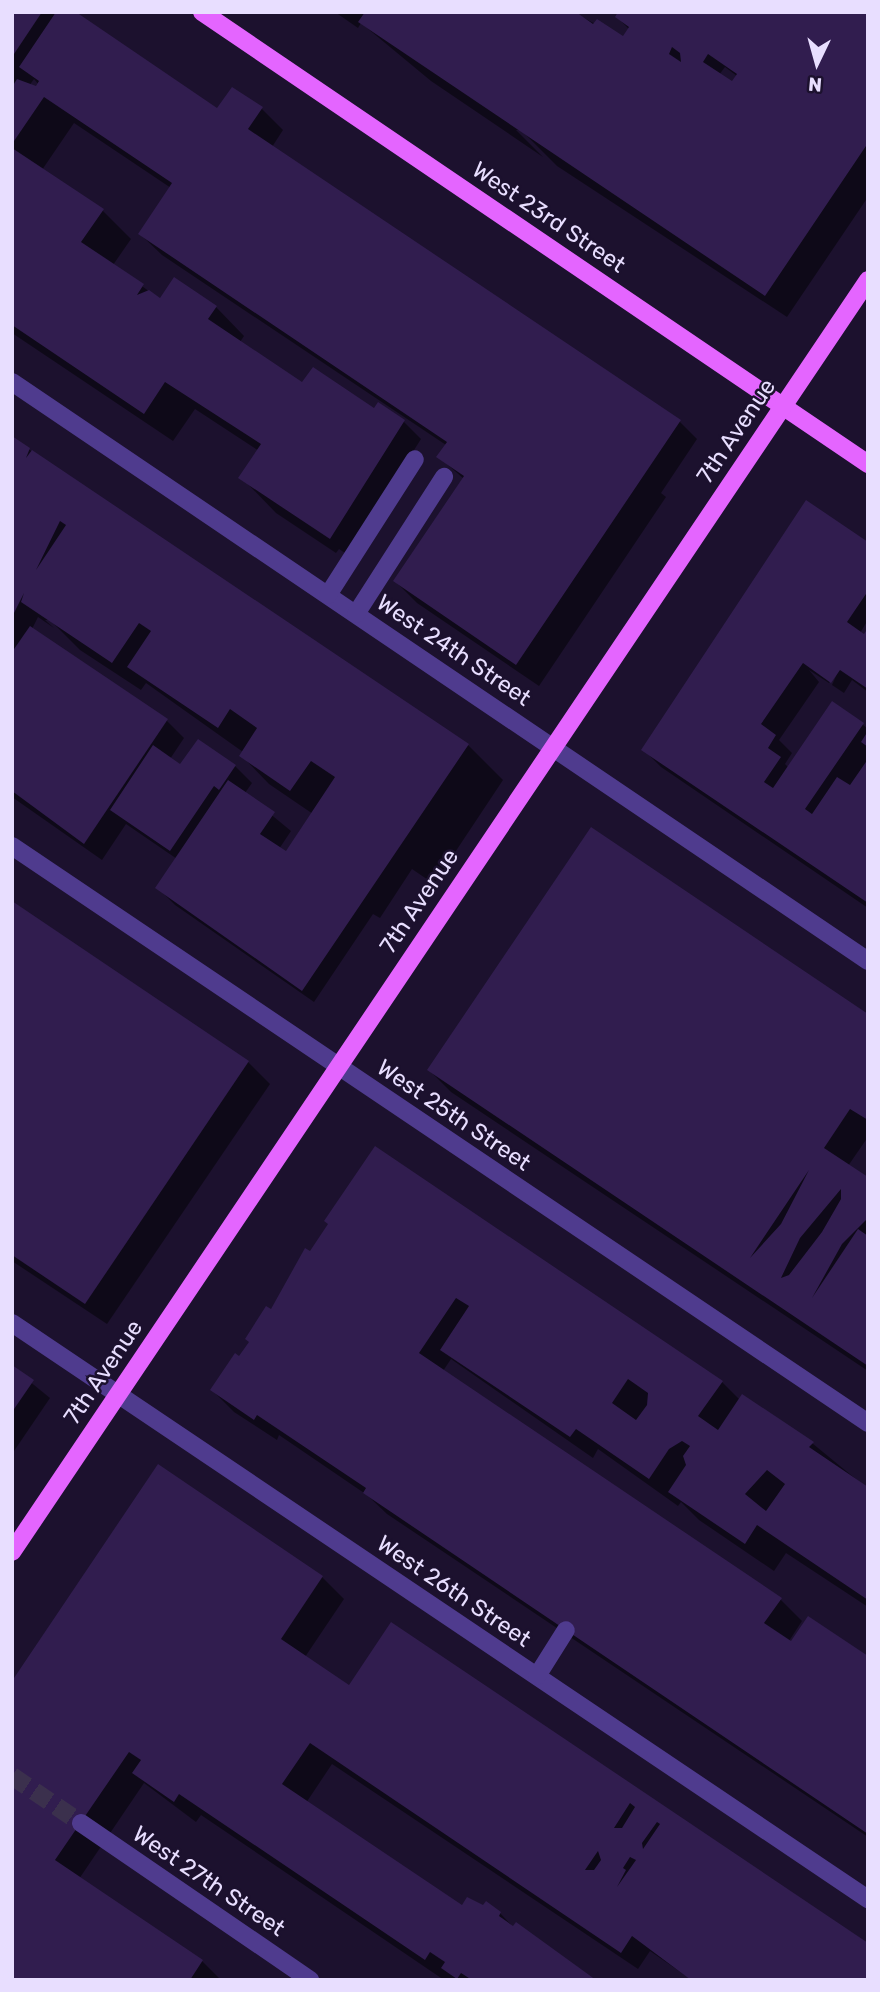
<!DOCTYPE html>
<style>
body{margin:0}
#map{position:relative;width:880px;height:1992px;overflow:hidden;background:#1c112e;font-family:Rubik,sans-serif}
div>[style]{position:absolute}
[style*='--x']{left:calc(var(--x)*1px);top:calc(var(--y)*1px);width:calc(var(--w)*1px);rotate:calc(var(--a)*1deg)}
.shadow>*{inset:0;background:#0007}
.building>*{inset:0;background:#311d4f}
.minor-tunnel>*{height:18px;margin-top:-9px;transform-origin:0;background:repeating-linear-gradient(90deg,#3b304d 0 18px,transparent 0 27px)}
.minor>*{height:18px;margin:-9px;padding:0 9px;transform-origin:9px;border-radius:9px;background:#4f3b8e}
.major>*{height:18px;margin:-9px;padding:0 9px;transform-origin:9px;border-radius:9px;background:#e465ff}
span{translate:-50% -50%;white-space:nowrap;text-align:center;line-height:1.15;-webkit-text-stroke:5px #1c112e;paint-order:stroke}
.street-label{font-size:23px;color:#e8deff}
.frame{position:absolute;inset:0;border:14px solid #e8deff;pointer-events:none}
.north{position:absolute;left:782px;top:28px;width:70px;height:70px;-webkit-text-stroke:5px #1c112e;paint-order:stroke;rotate:185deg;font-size:19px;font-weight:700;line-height:28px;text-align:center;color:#e8deff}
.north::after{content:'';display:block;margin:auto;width:24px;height:32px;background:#e8deff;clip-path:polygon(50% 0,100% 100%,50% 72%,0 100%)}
</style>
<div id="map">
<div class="shadow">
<div style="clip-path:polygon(evenodd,12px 12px,72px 12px,218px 110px,262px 109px,283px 130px,272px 147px,680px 422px,697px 439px,661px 493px,666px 497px,539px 686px,417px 603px,395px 581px,464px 479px,439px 457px,446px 445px,162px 255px,140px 234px,171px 188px,74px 123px,42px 170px,102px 210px,131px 239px,113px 265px,161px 300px,216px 307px,244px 336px,240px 342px,303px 385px,404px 422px,421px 439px,348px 555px,339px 549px,336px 553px,276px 513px,241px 477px,259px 451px,195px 409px,173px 441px,12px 333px,12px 12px,34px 79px,39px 85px,36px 89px,29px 86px,34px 79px)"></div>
<div style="clip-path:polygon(evenodd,335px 12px,573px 12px,623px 39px,629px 29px,617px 17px,868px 12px,868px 197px,787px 317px,557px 166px,521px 130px,516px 130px,543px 157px,431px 81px,361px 23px,358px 28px,335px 12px,725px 67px,737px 76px,732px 84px,719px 75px,725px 67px)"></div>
<div style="clip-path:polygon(evenodd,12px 438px,468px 745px,503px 780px,434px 884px,412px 869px,380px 918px,373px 914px,314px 1002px,175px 905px,158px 888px,177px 859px,126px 824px,102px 860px,12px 797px,12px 438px,38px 617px,54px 628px,45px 620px,50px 620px,80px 650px,141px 690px,146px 683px,243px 752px,241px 755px,269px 784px,313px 814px,292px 857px,279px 849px,291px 831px,245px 793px,252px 783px,235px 766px,181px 767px,170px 759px,184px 738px,167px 721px,32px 629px,38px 617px)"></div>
<div style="clip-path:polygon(868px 545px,868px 620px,860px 633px,865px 636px,868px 632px,868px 692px,852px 680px,844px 693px,832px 685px,840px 667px,829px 683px,809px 670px,819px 682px,779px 740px,792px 753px,785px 764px,789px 768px,862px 724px,868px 729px,868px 908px,661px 767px,644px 750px)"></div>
<div style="clip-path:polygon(12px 903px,248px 1062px,270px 1084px,107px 1324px,12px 1261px)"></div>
<div style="clip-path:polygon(868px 1016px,868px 1137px,848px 1166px,868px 1179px,868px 1371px,451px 1092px,429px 1070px)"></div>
<div style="clip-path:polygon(330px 1225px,722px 1382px,740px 1400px,812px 1443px,868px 1489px,868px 1607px,786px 1553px,774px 1571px,699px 1520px,681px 1502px,678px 1506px,598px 1449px,593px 1458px,451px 1359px,443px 1371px,780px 1599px,802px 1621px,789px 1641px,868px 1658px,868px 1837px,387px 1514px,367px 1495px,279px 1435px,277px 1440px,234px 1412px,212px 1390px,240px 1359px)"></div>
<div style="clip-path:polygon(12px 1367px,50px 1398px,12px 1454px)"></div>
<div style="clip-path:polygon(322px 1577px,344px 1599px,305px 1657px,349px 1687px,392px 1624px,868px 1945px,692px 1980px,650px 1951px,638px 1969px,332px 1764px,306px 1803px,462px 1908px,500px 1913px,514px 1928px,596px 1980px,444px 1980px,201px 1815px,196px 1822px,144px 1783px,79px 1879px,202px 1961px,221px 1980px,12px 1980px,12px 1684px)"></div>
</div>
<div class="building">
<div style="clip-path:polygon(12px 12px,42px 12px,12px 57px)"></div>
<div style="clip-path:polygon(56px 12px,76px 12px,217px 108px,232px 87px,263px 107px,248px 129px,681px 420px,516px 665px,393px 581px,464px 476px,436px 457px,447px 442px,138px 234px,172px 183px,44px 97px,12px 144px,12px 87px,17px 79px,36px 86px,39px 81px,19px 67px)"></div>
<div style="clip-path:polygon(evenodd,365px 12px,576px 12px,593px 24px,597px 19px,623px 36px,629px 27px,615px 17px,618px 12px,868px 12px,868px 143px,765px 296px,358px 22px,365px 12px,672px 47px,680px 53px,681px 62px,669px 54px,672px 47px,365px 12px,708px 54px,737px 74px,732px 81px,703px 62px,708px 54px)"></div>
<div style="clip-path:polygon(12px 148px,104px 209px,81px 242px,144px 284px,137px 295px,149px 290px,160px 298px,174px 277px,217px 306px,208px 319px,302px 382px,313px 367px,374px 408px,378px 402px,405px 420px,330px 539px,238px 478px,261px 444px,165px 382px,144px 414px,12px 325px)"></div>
<div style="clip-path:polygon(evenodd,12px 436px,30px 448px,26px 458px,32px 450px,469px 744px,302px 991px,155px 888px,228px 780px,275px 812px,260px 834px,286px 851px,335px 777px,311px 761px,290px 791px,239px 756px,257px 728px,230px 709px,218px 728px,127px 667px,151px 631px,139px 623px,112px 663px,21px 602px,24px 593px,12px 617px,12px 436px,60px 521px,66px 525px,36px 570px,60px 521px)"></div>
<div style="clip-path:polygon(806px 500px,868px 542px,868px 591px,847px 622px,864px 634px,868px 628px,868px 689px,840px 670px,831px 683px,803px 663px,761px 724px,776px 735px,768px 748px,781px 757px,764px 782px,773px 788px,832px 701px,864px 723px,805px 809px,812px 814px,837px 777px,850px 785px,868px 759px,868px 903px,641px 750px)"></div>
<div style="clip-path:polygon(30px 626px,168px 719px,84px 844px,12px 791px,12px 652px)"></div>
<div style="clip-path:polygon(868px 731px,868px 747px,861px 742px)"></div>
<div style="clip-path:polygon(198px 739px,236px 765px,219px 790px,214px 786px,170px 851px,110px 810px,153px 745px,180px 764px)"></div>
<div style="clip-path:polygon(evenodd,591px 827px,868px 1014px,868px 1120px,850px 1109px,824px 1148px,868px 1177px,868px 1218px,842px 1244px,812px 1298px,858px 1229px,868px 1236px,868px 1366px,427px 1070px,591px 827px,809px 1170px,781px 1224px,750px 1258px,809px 1170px,591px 827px,841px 1189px,841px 1199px,822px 1232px,789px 1275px,781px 1278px,800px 1238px,841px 1189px)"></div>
<div style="clip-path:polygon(12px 901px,249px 1061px,85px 1304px,12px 1255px)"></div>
<div style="clip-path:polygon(evenodd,375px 1146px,723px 1381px,698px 1416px,718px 1430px,742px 1394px,814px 1442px,809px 1447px,868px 1487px,868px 1600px,757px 1525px,745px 1544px,668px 1492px,686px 1465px,683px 1456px,690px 1446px,682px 1441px,669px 1449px,649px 1479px,576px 1429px,570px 1437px,440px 1350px,469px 1306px,456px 1298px,419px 1353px,782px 1598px,764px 1623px,791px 1641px,808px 1616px,868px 1656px,868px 1834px,363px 1493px,366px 1488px,257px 1415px,254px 1420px,210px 1390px,235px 1353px,239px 1356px,249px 1342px,245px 1339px,266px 1306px,271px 1309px,305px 1248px,310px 1251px,328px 1224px,324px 1221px,375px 1146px,628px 1379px,648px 1393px,647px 1405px,636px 1420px,612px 1403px,628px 1379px,375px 1146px,767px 1470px,785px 1484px,766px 1511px,745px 1494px,767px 1470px)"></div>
<div style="clip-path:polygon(12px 1365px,34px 1380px,12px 1412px)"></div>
<div style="clip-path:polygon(evenodd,158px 1464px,323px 1576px,281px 1639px,349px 1685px,391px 1622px,868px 1943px,868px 1980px,691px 1980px,632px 1936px,621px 1953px,310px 1743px,282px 1784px,462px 1905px,467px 1897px,483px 1905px,486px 1901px,501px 1912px,499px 1916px,513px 1926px,516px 1922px,596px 1980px,472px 1980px,461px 1973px,457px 1979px,441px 1968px,445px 1962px,430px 1952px,425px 1960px,179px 1794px,174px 1802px,132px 1773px,141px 1760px,129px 1752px,55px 1860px,203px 1960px,190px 1980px,12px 1980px,12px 1681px,158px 1464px,630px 1803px,635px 1807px,622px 1828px,614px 1828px,630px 1803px,158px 1464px,657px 1822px,660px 1824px,643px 1849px,642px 1843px,657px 1822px,158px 1464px,598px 1851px,601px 1860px,594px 1870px,585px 1870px,598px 1851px,158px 1464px,630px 1857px,636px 1860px,617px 1887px,626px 1870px,623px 1868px,630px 1857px)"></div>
</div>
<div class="minor-tunnel">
<div style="--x:12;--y:1776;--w:83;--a:34.3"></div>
</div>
<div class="minor">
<div style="--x:12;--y:382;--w:1033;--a:34.07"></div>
<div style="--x:328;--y:595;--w:161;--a:-57.4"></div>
<div style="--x:356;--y:614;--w:163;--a:-57.3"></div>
<div style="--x:12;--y:846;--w:1032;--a:33.98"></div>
<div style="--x:12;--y:1323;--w:1032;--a:33.94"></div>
<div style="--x:537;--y:1676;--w:54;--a:-57.8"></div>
<div style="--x:81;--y:1823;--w:278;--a:34.4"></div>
</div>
<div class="major">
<div style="--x:202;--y:12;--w:805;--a:34.16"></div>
<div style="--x:12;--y:1552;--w:1533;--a:-56.06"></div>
</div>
<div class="street-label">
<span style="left:549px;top:217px;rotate:34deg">West 23rd Street</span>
<span style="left:736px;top:431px;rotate:-56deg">7th Avenue</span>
<span style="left:454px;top:650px;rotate:34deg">West 24th Street</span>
<span style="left:419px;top:901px;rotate:-56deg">7th Avenue</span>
<span style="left:454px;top:1115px;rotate:34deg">West 25th Street</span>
<span style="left:103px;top:1372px;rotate:-56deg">7th Avenue</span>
<span style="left:454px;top:1591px;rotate:34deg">West 26th Street</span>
<span style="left:209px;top:1881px;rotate:34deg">West 27th Street</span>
</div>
<div class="frame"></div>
<div class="north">N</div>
</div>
